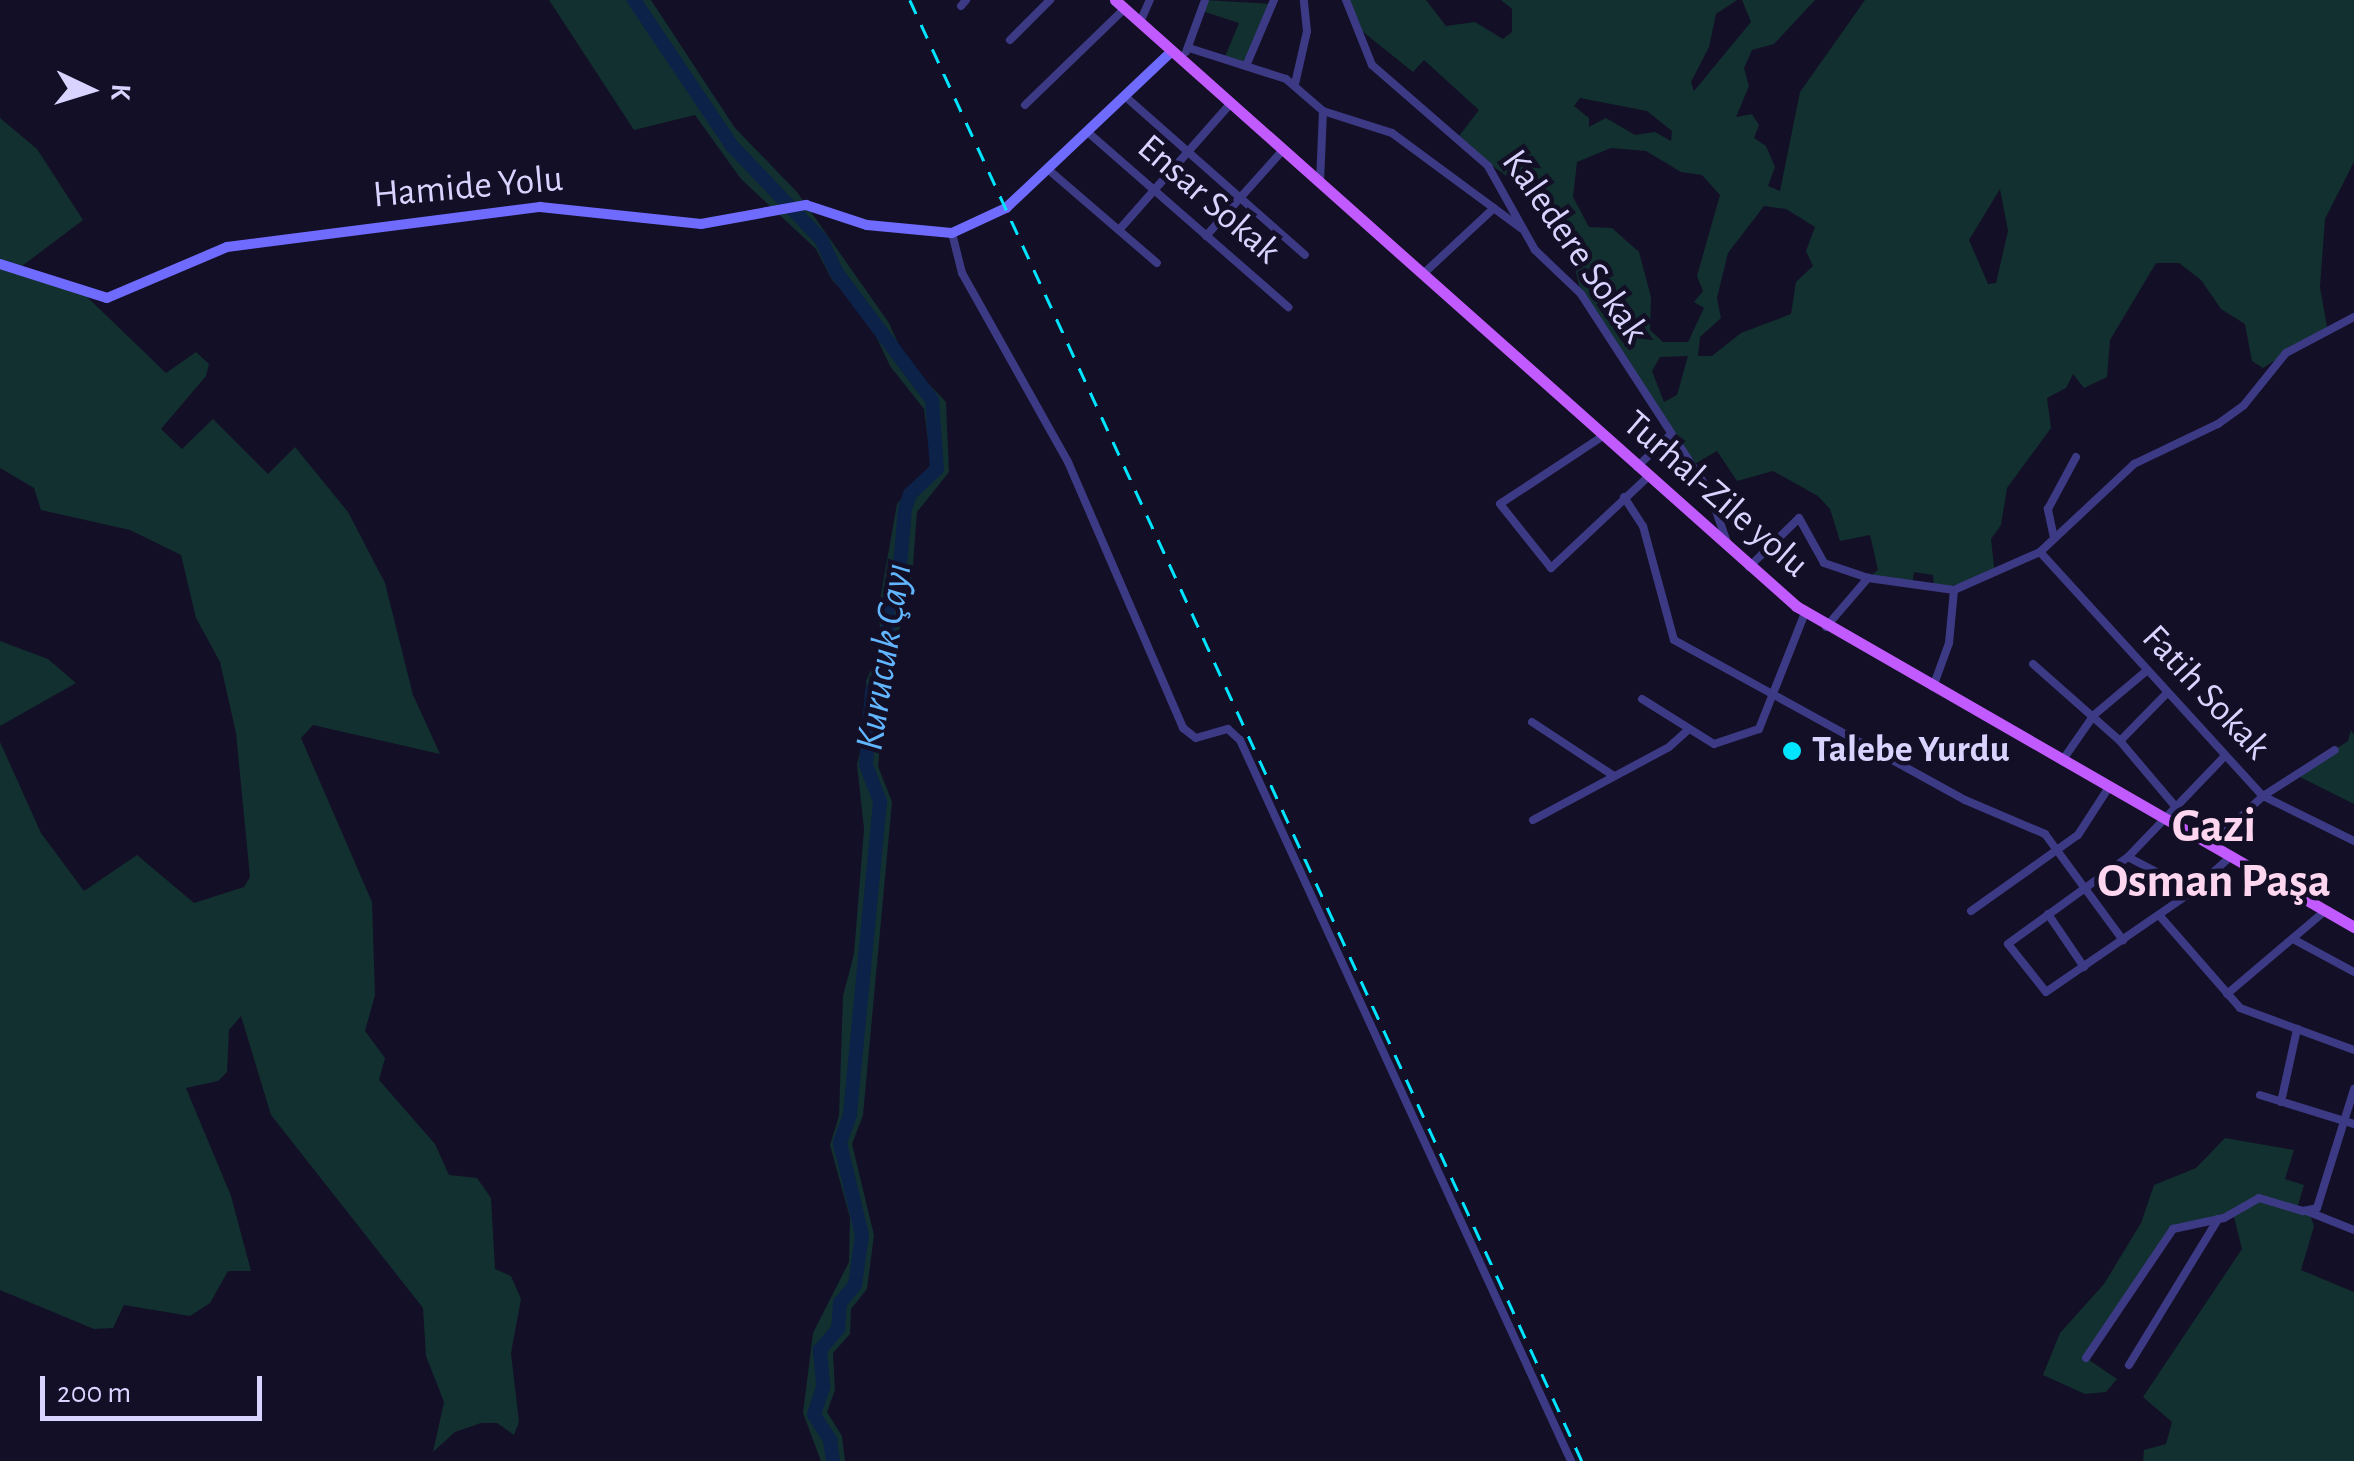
<!DOCTYPE html>
<meta charset="utf-8">
<style>
body{margin:0}
#map{position:relative;width:2354px;height:1461px;overflow:hidden;background:#130f26;font-family:"Alegreya Sans",sans-serif}
div>[style]{position:absolute}
[style*='--x']{left:calc(var(--x)*1px);top:calc(var(--y)*1px);width:calc(var(--w)*1px);rotate:calc(var(--a)*1deg)}
.green>*{inset:0;background:#12302f}
.river>*{height:14px;margin:-7px;padding:0 7px;transform-origin:7px;border-radius:7px;background:#0c2248}
.street>*{height:8px;margin:-4px;padding:0 4px;transform-origin:4px;border-radius:4px;background:#3d3a85}
.secondary>*{height:10px;margin:-5px;padding:0 5px;transform-origin:5px;border-radius:5px;background:#6f6bff}
.primary>*{height:11px;margin:-5.5px;padding:0 5.5px;transform-origin:5.5px;border-radius:5.5px;background:#c25bff}
.rail>*{height:2.5px;margin-top:-1.25px;transform-origin:0;background:repeating-linear-gradient(90deg,#00e5ff 0 15px,transparent 0 27px)}
.dots>*{width:28px;height:28px;translate:-50% -50%;box-sizing:border-box;border:5px solid #130f26;border-radius:50%}
span{translate:-50% -50%;white-space:nowrap;text-align:center;line-height:1.15;-webkit-text-stroke:9px #130f26;paint-order:stroke}
.street-label{font-size:38px;color:#d9d4ff}
.poi-label{font-size:38px;color:#d9d4ff;font-weight:700}
.left{translate:0 -50%;text-align:left}
.water-label{font-size:40px;color:#62b6ff;font-style:italic}
.district-label{font-size:48px;color:#ffd6f0;font-weight:700}
.north{position:absolute;left:40px;top:40px;width:100px;height:100px;-webkit-text-stroke:8px #130f26;paint-order:stroke;rotate:94deg;font-size:28px;font-weight:700;line-height:40px;text-align:center;color:#d9d4ff}
.north::after{content:'';display:block;margin:auto;width:35px;height:45px;background:#d9d4ff;clip-path:polygon(50% 0,100% 100%,50% 72%,0 100%)}
.scale{position:absolute;left:40px;top:1376px;width:222px;height:45px;box-sizing:border-box;border:5px solid #d9d4ff;border-top:0;padding-left:12px;font-size:30px;line-height:35px;white-space:nowrap;color:#d9d4ff;-webkit-text-stroke:8px #130f26;paint-order:stroke}
</style>
<div id="map">
<div class="green">
<div style="clip-path:polygon(549px 0,651px 0,735px 128px,797px 192px,889px 323px,905px 359px,946px 402px,949px 472px,917px 512px,912px 579px,900px 606px,900px 656px,885px 693px,878px 766px,892px 802px,863px 1115px,852px 1144px,874px 1235px,867px 1289px,851px 1309px,850px 1334px,833px 1353px,835px 1390px,827px 1412px,842px 1436px,845px 1461px,821px 1461px,803px 1413px,813px 1333px,849px 1262px,850px 1218px,830px 1145px,839px 1116px,843px 996px,854px 954px,864px 829px,857px 764px,867px 725px,866px 681px,882px 645px,878px 611px,897px 504px,931px 464px,924px 409px,890px 366px,866px 315px,832px 280px,816px 249px,741px 179px,695px 115px,634px 130px)"></div>
<div style="clip-path:polygon(1205px 0,1272px 4px,1246px 66px,1224px 59px,1239px 23px,1202px 11px)"></div>
<div style="clip-path:polygon(evenodd,1346px 0,1426px 0,1446px 26px,1475px 22px,1503px 39px,1512px 32px,1512px 9px,1501px 0,1737px 0,1716px 14px,1709px 47px,1691px 82px,1694px 91px,1751px 22px,1742px 0,1815px 0,1774px 44px,1752px 50px,1744px 68px,1749px 86px,1736px 117px,1752px 114px,1759px 125px,1754px 138px,1766px 146px,1775px 167px,1768px 186px,1780px 191px,1800px 92px,1865px 0,2354px 0,2354px 162px,2325px 219px,2320px 287px,2327px 327px,2263px 368px,2252px 361px,2245px 324px,2221px 309px,2201px 280px,2179px 263px,2156px 263px,2110px 340px,2107px 377px,2084px 388px,2073px 374px,2066px 388px,2047px 398px,2051px 428px,2007px 488px,2001px 525px,1991px 539px,1995px 575px,1934px 590px,1933px 575px,1914px 572px,1912px 586px,1868px 578px,1878px 570px,1870px 535px,1840px 541px,1830px 509px,1818px 496px,1773px 471px,1737px 481px,1717px 451px,1693px 465px,1581px 294px,1563px 216px,1456px 140px,1479px 110px,1424px 60px,1413px 72px,1352px 23px,1346px 0,1580px 98px,1647px 111px,1672px 131px,1671px 141px,1655px 132px,1635px 135px,1606px 118px,1589px 127px,1589px 118px,1574px 106px,1580px 98px,1346px 0,1611px 148px,1646px 151px,1681px 172px,1702px 175px,1720px 195px,1697px 276px,1703px 291px,1694px 302px,1704px 308px,1688px 342px,1663px 342px,1650px 330px,1651px 297px,1639px 252px,1612px 228px,1589px 227px,1573px 197px,1577px 162px,1611px 148px,1346px 0,2000px 189px,2008px 231px,1996px 283px,1988px 284px,1969px 240px,2000px 189px,1346px 0,1764px 206px,1786px 209px,1815px 227px,1806px 251px,1813px 266px,1796px 282px,1791px 314px,1741px 333px,1712px 356px,1698px 356px,1700px 337px,1721px 318px,1717px 298px,1728px 253px,1764px 206px,1346px 0,1688px 356px,1677px 395px,1664px 402px,1652px 371px,1660px 357px,1688px 356px)"></div>
<div style="clip-path:polygon(0 118px,37px 149px,83px 220px,18px 269px,85px 295px,166px 373px,196px 352px,209px 364px,206px 376px,161px 429px,182px 449px,213px 419px,268px 474px,295px 447px,348px 512px,385px 583px,413px 695px,440px 754px,313px 725px,301px 738px,372px 902px,375px 995px,365px 1031px,385px 1058px,379px 1080px,435px 1144px,449px 1175px,477px 1178px,491px 1198px,495px 1269px,511px 1276px,521px 1299px,511px 1353px,519px 1422px,514px 1435px,497px 1423px,481px 1423px,455px 1432px,433px 1452px,444px 1402px,426px 1356px,423px 1308px,271px 1115px,241px 1016px,229px 1030px,227px 1072px,218px 1081px,186px 1088px,231px 1196px,251px 1271px,228px 1271px,210px 1303px,190px 1316px,124px 1305px,113px 1328px,94px 1329px,0 1290px,0 742px,41px 833px,84px 891px,137px 855px,194px 903px,244px 887px,250px 877px,236px 733px,220px 662px,196px 618px,181px 555px,130px 530px,41px 510px,34px 488px,0 468px)"></div>
<div style="clip-path:polygon(0 641px,48px 659px,76px 683px,0 726px)"></div>
<div style="clip-path:polygon(2351px 730px,2354px 735px,2354px 804px,2296px 775px,2348px 741px)"></div>
<div style="clip-path:polygon(2225px 1138px,2294px 1150px,2285px 1179px,2304px 1185px,2297px 1209px,2309px 1212px,2314px 1226px,2301px 1270px,2354px 1292px,2354px 1461px,2143px 1461px,2144px 1450px,2166px 1444px,2172px 1422px,2143px 1397px,2242px 1249px,2233px 1213px,2178px 1226px,2086px 1358px,2117px 1379px,2106px 1392px,2085px 1394px,2043px 1375px,2060px 1333px,2104px 1284px,2141px 1223px,2154px 1185px,2196px 1168px)"></div>
</div>
<div class="river">
<div style="--x:634;--y:0;--w:176;--a:56.1"></div>
<div style="--x:732;--y:146;--w:129;--a:46.3"></div>
<div style="--x:821;--y:239;--w:38;--a:65"></div>
<div style="--x:837;--y:273;--w:159;--a:53.2"></div>
<div style="--x:932;--y:400;--w:69;--a:85.9"></div>
<div style="--x:937;--y:469;--w:37;--a:137"></div>
<div style="--x:910;--y:494;--w:16;--a:108"></div>
<div style="--x:905;--y:509;--w:68;--a:95"></div>
<div style="--x:899;--y:577;--w:29;--a:112"></div>
<div style="--x:888;--y:604;--w:49;--a:90"></div>
<div style="--x:888;--y:653;--w:42;--a:112.3"></div>
<div style="--x:872;--y:692;--w:73;--a:94.7"></div>
<div style="--x:866;--y:765;--w:40;--a:69"></div>
<div style="--x:880;--y:802;--w:314;--a:95.5"></div>
<div style="--x:850;--y:1115;--w:30;--a:110"></div>
<div style="--x:840;--y:1143;--w:95;--a:76.6"></div>
<div style="--x:862;--y:1235;--w:50;--a:98"></div>
<div style="--x:855;--y:1285;--w:23;--a:130"></div>
<div style="--x:840;--y:1303;--w:26;--a:94"></div>
<div style="--x:838;--y:1329;--w:28;--a:131"></div>
<div style="--x:820;--y:1350;--w:37;--a:85"></div>
<div style="--x:823;--y:1387;--w:29;--a:108"></div>
<div style="--x:814;--y:1415;--w:30;--a:57"></div>
<div style="--x:830;--y:1440;--w:21;--a:82"></div>
</div>
<div class="street">
<div style="--x:1346;--y:0;--w:70;--a:68.2"></div>
<div style="--x:1372;--y:65;--w:154;--a:41"></div>
<div style="--x:1488;--y:166;--w:96;--a:60.8"></div>
<div style="--x:1535;--y:250;--w:64;--a:43.7"></div>
<div style="--x:1581;--y:294;--w:235;--a:57"></div>
<div style="--x:1709;--y:491;--w:57;--a:70.6"></div>
<div style="--x:961;--y:6;--w:8;--a:-50"></div>
<div style="--x:1140;--y:22;--w:24;--a:-66"></div>
<div style="--x:1010;--y:40;--w:57;--a:-45"></div>
<div style="--x:1189;--y:48;--w:102;--a:17.7"></div>
<div style="--x:1286;--y:79;--w:49;--a:40.9"></div>
<div style="--x:1323;--y:111;--w:72;--a:92.4"></div>
<div style="--x:1186;--y:52;--w:55;--a:-69.9"></div>
<div style="--x:1246;--y:66;--w:72;--a:-67"></div>
<div style="--x:1295;--y:84;--w:54;--a:-77.2"></div>
<div style="--x:1307;--y:31;--w:31;--a:-96"></div>
<div style="--x:1127;--y:98;--w:237;--a:41.4"></div>
<div style="--x:1025;--y:105;--w:139;--a:-44.1"></div>
<div style="--x:1323;--y:111;--w:72;--a:17.7"></div>
<div style="--x:1392;--y:133;--w:160;--a:36.4"></div>
<div style="--x:1091;--y:135;--w:262;--a:41.1"></div>
<div style="--x:1050;--y:171;--w:141;--a:40.7"></div>
<div style="--x:1119;--y:230;--w:169;--a:-48.6"></div>
<div style="--x:952;--y:233;--w:41;--a:76"></div>
<div style="--x:962;--y:273;--w:217;--a:60.7"></div>
<div style="--x:1068;--y:462;--w:290;--a:66.6"></div>
<div style="--x:1183;--y:728;--w:16;--a:38"></div>
<div style="--x:1196;--y:738;--w:33;--a:-16"></div>
<div style="--x:1228;--y:729;--w:16;--a:43"></div>
<div style="--x:1240;--y:740;--w:793;--a:65.34"></div>
<div style="--x:1206;--y:236;--w:115;--a:-48.2"></div>
<div style="--x:1423;--y:274;--w:97;--a:-42.9"></div>
<div style="--x:1603;--y:436;--w:123;--a:146.6"></div>
<div style="--x:1500;--y:504;--w:82;--a:51.4"></div>
<div style="--x:1551;--y:568;--w:133;--a:-43.2"></div>
<div style="--x:1637;--y:467;--w:47;--a:-44.1"></div>
<div style="--x:1624;--y:497;--w:35;--a:57"></div>
<div style="--x:1643;--y:526;--w:118;--a:74.8"></div>
<div style="--x:1674;--y:640;--w:332;--a:28.8"></div>
<div style="--x:1965;--y:800;--w:87;--a:23"></div>
<div style="--x:2045;--y:834;--w:132;--a:53.7"></div>
<div style="--x:2054;--y:538;--w:30;--a:-102"></div>
<div style="--x:2048;--y:509;--w:59;--a:-61.7"></div>
<div style="--x:2040;--y:552;--w:331;--a:47.6"></div>
<div style="--x:2263;--y:796;--w:102;--a:26.3"></div>
<div style="--x:1749;--y:567;--w:70;--a:-44.4"></div>
<div style="--x:1799;--y:518;--w:51;--a:60.9"></div>
<div style="--x:1824;--y:563;--w:46;--a:18.8"></div>
<div style="--x:1826;--y:627;--w:65;--a:-49.4"></div>
<div style="--x:1868;--y:578;--w:87;--a:7.9"></div>
<div style="--x:1954;--y:590;--w:94;--a:-23.8"></div>
<div style="--x:2040;--y:552;--w:129;--a:-43.1"></div>
<div style="--x:2134;--y:464;--w:93;--a:-25.5"></div>
<div style="--x:2218;--y:424;--w:32;--a:-36"></div>
<div style="--x:2244;--y:405;--w:67;--a:-51.1"></div>
<div style="--x:2286;--y:353;--w:77;--a:-27.9"></div>
<div style="--x:2033;--y:664;--w:116;--a:41.5"></div>
<div style="--x:2120;--y:741;--w:85;--a:49.8"></div>
<div style="--x:1933;--y:687;--w:47;--a:-70"></div>
<div style="--x:1949;--y:643;--w:53;--a:-84.6"></div>
<div style="--x:1642;--y:699;--w:85;--a:32"></div>
<div style="--x:1714;--y:744;--w:47;--a:-18.4"></div>
<div style="--x:1759;--y:729;--w:125;--a:-68.4"></div>
<div style="--x:1532;--y:722;--w:98;--a:33.4"></div>
<div style="--x:2120;--y:741;--w:66;--a:-45.6"></div>
<div style="--x:2062;--y:761;--w:56;--a:-55.2"></div>
<div style="--x:2094;--y:715;--w:67;--a:-40.1"></div>
<div style="--x:1533;--y:820;--w:154;--a:-28.2"></div>
<div style="--x:1669;--y:747;--w:27;--a:-42"></div>
<div style="--x:2210;--y:846;--w:73;--a:-43.3"></div>
<div style="--x:2263;--y:796;--w:85;--a:-32.6"></div>
<div style="--x:2128;--y:857;--w:140;--a:-46.2"></div>
<div style="--x:2193;--y:891;--w:73;--a:-152.4"></div>
<div style="--x:2128;--y:857;--w:148;--a:144.1"></div>
<div style="--x:2008;--y:944;--w:61;--a:51.6"></div>
<div style="--x:2046;--y:992;--w:178;--a:-34.5"></div>
<div style="--x:2193;--y:891;--w:50;--a:-42.6"></div>
<div style="--x:1971;--y:911;--w:131;--a:-35.4"></div>
<div style="--x:2078;--y:835;--w:57;--a:-57.1"></div>
<div style="--x:2048;--y:914;--w:64;--a:55.8"></div>
<div style="--x:2159;--y:915;--w:123;--a:48.9"></div>
<div style="--x:2240;--y:1008;--w:121;--a:20.2"></div>
<div style="--x:2293;--y:939;--w:69;--a:28.4"></div>
<div style="--x:2227;--y:994;--w:128;--a:-40.3"></div>
<div style="--x:2260;--y:1095;--w:98;--a:17.1"></div>
<div style="--x:2281;--y:1102;--w:75;--a:-77.6"></div>
<div style="--x:2309;--y:1212;--w:48;--a:21.8"></div>
<div style="--x:2086;--y:1358;--w:156;--a:-56"></div>
<div style="--x:2173;--y:1229;--w:52;--a:-12.2"></div>
<div style="--x:2224;--y:1218;--w:40;--a:-29.7"></div>
<div style="--x:2259;--y:1198;--w:46;--a:16.5"></div>
<div style="--x:2303;--y:1211;--w:14;--a:-12"></div>
<div style="--x:2317;--y:1208;--w:125;--a:-72.7"></div>
<div style="--x:2129;--y:1365;--w:171;--a:-58.6"></div>
</div>
<div class="secondary">
<div style="--x:0;--y:264;--w:112;--a:17.6"></div>
<div style="--x:107;--y:298;--w:130;--a:-23"></div>
<div style="--x:227;--y:247;--w:316;--a:-7.3"></div>
<div style="--x:540;--y:207;--w:162;--a:6"></div>
<div style="--x:701;--y:224;--w:107;--a:-10.3"></div>
<div style="--x:806;--y:205;--w:64;--a:18.2"></div>
<div style="--x:867;--y:225;--w:85;--a:5.4"></div>
<div style="--x:952;--y:233;--w:60;--a:-24.8"></div>
<div style="--x:1006;--y:208;--w:228;--a:-43.4"></div>
</div>
<div class="primary">
<div style="--x:1115;--y:0;--w:912;--a:41.66"></div>
<div style="--x:1796;--y:606;--w:644;--a:29.91"></div>
</div>
<div class="rail">
<div style="--x:910;--y:0;--w:1608;--a:65.3"></div>
</div>
<div class="dots">
<div style="left:1792px;top:751px;background:#00e5ff"></div>
</div>
<div class="street-label">
<span style="left:468px;top:188px;rotate:-5deg">Hamide Yolu</span>
<span style="left:1208px;top:200px;rotate:41deg">Ensar Sokak</span>
<span style="left:1574px;top:247px;rotate:55deg">Kaledere Sokak</span>
<span style="left:1715px;top:495px;rotate:41deg">Turhal-Zile yolu</span>
<span style="left:2205px;top:693px;rotate:47deg">Fatih Sokak</span>
</div>
<div class="poi-label">
<span class="left" style="left:1812px;top:751px">Talebe Yurdu</span>
</div>
<div class="water-label">
<span style="left:884px;top:657px;rotate:-81deg">Kurucuk Çayı</span>
</div>
<div class="district-label">
<span style="left:2214px;top:855px">Gazi<br>Osman Paşa</span>
</div>
<div class="north">K</div>
<div class="scale">200 m</div>
</div>
